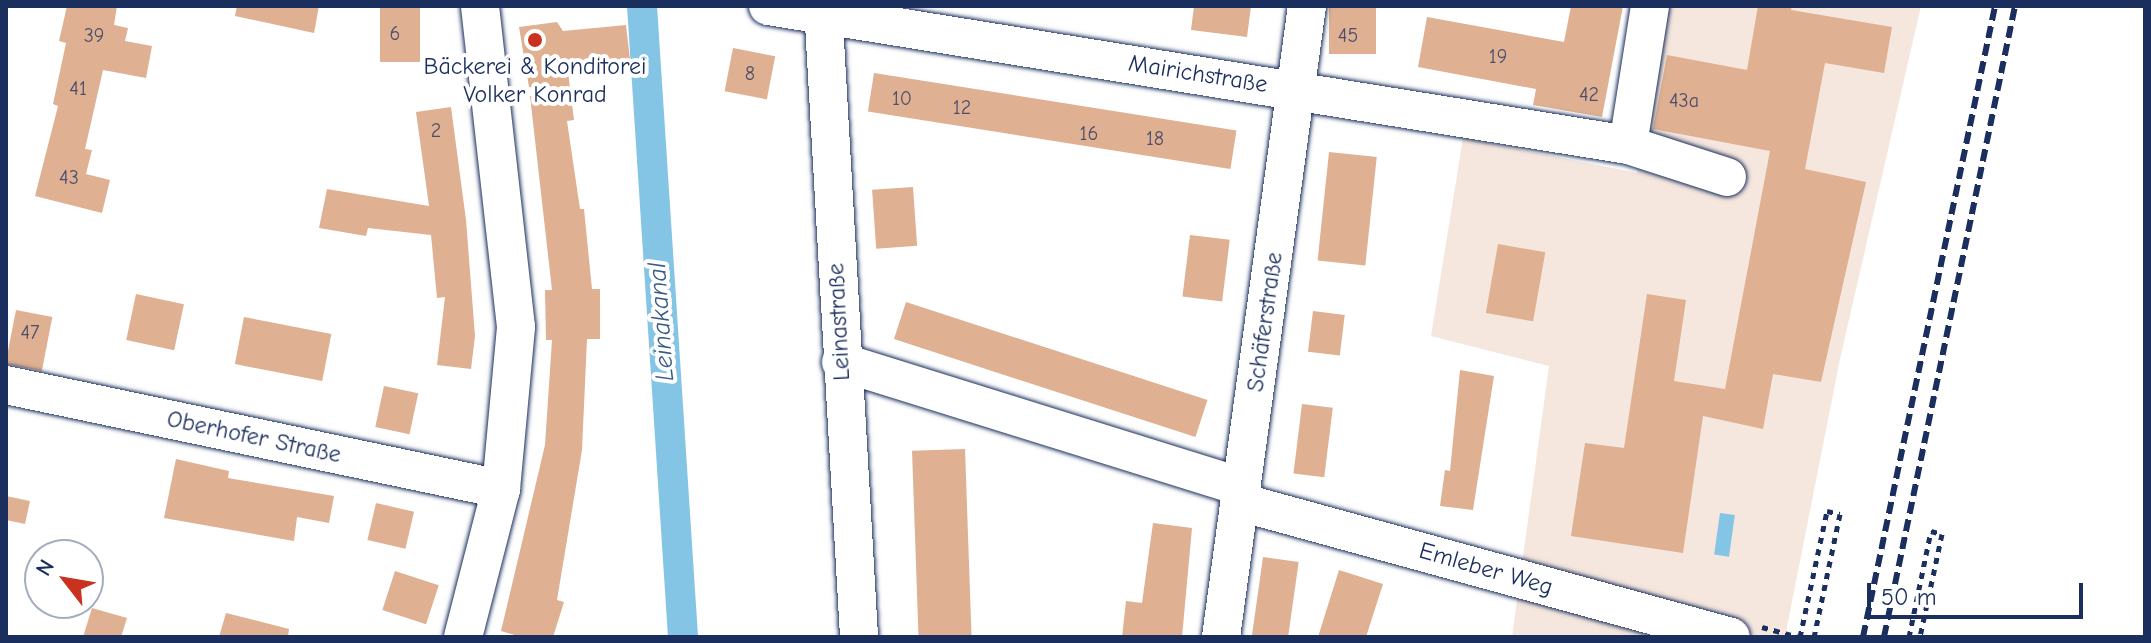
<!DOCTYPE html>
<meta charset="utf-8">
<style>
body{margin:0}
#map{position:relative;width:2151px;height:643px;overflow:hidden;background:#fff;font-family:"Comic Neue",sans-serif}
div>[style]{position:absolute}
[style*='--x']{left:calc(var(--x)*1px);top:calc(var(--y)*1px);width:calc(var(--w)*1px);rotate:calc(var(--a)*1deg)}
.built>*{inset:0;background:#f5e7de}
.water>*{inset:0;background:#84c5e5;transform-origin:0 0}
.canal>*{height:30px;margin:-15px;padding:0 15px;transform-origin:15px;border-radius:15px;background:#84c5e5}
.building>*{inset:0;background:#dfb091;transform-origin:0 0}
.path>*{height:5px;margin-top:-2.5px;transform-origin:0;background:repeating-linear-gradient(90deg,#1b2f5e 0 6px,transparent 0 12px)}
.roads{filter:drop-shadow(0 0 2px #1b2f5e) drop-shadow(0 0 2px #1b2f5e)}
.minor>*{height:38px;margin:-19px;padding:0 19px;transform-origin:19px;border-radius:19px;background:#fff}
.rail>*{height:6px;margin-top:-3px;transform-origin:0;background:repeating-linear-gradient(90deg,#1b2f5e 0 12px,transparent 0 18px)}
.dots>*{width:22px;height:22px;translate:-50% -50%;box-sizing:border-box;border:4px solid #fff;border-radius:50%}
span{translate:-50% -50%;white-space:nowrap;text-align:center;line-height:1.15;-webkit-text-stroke:8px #fff;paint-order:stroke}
.number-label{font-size:20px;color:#4c4f6b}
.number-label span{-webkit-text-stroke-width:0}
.poi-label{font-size:24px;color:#1b2f5e}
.street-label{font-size:24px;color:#1b2f5e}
.water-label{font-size:26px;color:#3a5c86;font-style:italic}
.frame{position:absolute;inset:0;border:8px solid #1b2f5e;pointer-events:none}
.north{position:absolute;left:24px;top:539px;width:80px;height:80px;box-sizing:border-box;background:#fff;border:2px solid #a4acbf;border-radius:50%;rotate:301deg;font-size:22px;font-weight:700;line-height:32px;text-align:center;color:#1b2f5e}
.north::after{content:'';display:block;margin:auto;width:28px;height:36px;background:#c8321e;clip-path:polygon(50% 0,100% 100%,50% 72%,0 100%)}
.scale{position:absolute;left:1867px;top:583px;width:216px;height:36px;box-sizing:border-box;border:4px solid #1b2f5e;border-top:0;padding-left:10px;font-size:24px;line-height:28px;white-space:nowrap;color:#1b2f5e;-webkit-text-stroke:6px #fff;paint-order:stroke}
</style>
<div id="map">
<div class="built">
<div style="clip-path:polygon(1666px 6px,1921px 6px,1840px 359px,1785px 637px,1512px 637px,1549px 366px,1431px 336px,1463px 138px,1637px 173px)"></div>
</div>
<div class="water">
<div style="left:1720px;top:513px;width:15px;height:42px;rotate:8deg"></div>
</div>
<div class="canal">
<div style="--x:642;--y:6;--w:632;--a:86.28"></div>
</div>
<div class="building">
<div style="clip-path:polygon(67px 6px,117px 6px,114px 25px,128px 28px,125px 41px,152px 46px,146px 78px,103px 70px,85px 149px,92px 150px,86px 174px,110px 180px,102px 213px,35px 196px,58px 106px,53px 104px,66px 43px,59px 41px)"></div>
<div style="clip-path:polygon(237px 6px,319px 6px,314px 33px,235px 16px)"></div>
<div style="left:380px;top:6px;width:40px;height:56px"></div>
<div style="clip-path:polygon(1194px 6px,1251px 6px,1247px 37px,1191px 30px)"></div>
<div style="left:1329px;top:6px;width:47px;height:48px"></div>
<div style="clip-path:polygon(1571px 6px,1623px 6px,1602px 117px,1533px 105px,1536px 89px,1418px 67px,1427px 17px,1564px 42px)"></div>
<div style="clip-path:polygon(1758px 6px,1792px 6px,1791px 10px,1892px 27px,1884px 73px,1825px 63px,1805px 169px,1866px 182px,1821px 382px,1773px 374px,1763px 429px,1703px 416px,1683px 553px,1571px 536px,1585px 443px,1624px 448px,1647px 294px,1686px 300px,1674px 381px,1725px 389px,1770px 151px,1653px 129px,1667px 55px,1747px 70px)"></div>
<div style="clip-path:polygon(557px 22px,563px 31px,626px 25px,631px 68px,568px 72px,574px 120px,567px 121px,580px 209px,584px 209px,592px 289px,600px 289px,600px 339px,587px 339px,582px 450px,557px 600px,564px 602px,553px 637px,521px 637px,501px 631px,545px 445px,552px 340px,546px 340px,545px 290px,552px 290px,530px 96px,556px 92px,529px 87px,519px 27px)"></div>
<div style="left:733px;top:48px;width:43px;height:44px;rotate:11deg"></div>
<div style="left:874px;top:73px;width:367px;height:39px;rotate:9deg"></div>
<div style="clip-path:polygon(451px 107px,466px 220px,475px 336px,471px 369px,437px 365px,445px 297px,437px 298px,431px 235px,368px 228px,366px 236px,319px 228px,327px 189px,429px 206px,416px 112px)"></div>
<div style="left:1329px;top:152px;width:48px;height:109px;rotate:6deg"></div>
<div style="left:913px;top:187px;width:59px;height:41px;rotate:86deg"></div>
<div style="left:1190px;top:235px;width:40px;height:62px;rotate:7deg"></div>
<div style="left:1498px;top:244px;width:48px;height:70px;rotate:10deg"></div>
<div style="left:136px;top:294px;width:49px;height:47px;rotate:12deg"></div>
<div style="left:906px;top:302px;width:317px;height:39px;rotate:18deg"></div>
<div style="left:16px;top:310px;width:37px;height:55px;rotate:11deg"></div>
<div style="left:1313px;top:311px;width:32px;height:41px;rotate:7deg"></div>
<div style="left:244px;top:317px;width:89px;height:48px;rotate:11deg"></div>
<div style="clip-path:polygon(1460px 370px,1494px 376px,1473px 510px,1440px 506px,1445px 470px,1450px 471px)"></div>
<div style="left:384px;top:386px;width:35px;height:42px;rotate:12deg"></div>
<div style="left:1302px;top:404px;width:31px;height:70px;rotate:7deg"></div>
<div style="left:965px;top:449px;width:188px;height:53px;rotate:88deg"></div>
<div style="clip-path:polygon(176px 459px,229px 471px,228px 478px,334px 496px,329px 523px,297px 517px,294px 541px,164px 518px)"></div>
<div style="clip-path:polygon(6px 496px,30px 501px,25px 524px,6px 520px)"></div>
<div style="left:376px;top:503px;width:39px;height:38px;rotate:13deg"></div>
<div style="clip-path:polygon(1153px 523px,1192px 528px,1182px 637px,1122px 637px,1126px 601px,1142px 603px)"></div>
<div style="left:1263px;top:557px;width:36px;height:81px;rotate:8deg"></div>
<div style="clip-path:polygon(1339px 570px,1383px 584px,1366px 637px,1318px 637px)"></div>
<div style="left:395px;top:571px;width:46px;height:41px;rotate:18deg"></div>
<div style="clip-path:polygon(92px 608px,127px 618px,121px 637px,83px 637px)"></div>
<div style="clip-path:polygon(226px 613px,289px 629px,288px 637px,219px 637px)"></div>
</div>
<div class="path">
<div style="--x:1762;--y:627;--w:39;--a:15"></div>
<div style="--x:1800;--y:637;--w:129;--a:-77.9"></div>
<div style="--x:1827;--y:511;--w:13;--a:13"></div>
<div style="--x:1840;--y:514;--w:126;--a:101.9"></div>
<div style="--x:1909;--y:637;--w:108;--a:-78.3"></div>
<div style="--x:1931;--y:531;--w:11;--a:15"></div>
<div style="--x:1942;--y:534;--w:105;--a:102.1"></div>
</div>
<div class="roads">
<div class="minor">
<div style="--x:768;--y:6;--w:871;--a:9.18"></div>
<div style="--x:1628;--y:145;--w:104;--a:17.9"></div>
<div style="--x:823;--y:6;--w:632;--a:86.73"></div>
<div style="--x:1628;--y:145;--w:141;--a:-81"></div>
<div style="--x:841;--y:362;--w:420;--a:17.3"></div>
<div style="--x:6;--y:385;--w:506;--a:11.87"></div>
<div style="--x:1240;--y:502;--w:509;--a:15.37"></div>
<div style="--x:463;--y:637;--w:153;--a:-75.6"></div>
<div style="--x:501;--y:489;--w:163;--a:-84.7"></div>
<div style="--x:516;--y:327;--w:323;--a:-96.4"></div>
<div style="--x:1221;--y:637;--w:637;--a:-82.24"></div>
</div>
</div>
<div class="rail">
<div style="--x:1863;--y:637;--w:645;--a:-78.18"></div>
<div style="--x:1884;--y:637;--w:644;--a:-78.27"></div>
</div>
<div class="dots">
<div style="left:535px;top:40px;background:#c8321e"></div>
</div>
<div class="number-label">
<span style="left:395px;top:33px">6</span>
<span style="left:94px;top:35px">39</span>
<span style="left:1348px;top:35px">45</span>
<span style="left:1498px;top:56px">19</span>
<span style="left:750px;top:73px">8</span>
<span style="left:78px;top:88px">41</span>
<span style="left:1589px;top:94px">42</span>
<span style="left:902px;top:98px">10</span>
<span style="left:1684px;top:100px">43a</span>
<span style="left:962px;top:107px">12</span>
<span style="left:436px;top:130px">2</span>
<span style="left:1089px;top:133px">16</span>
<span style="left:1155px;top:138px">18</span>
<span style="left:69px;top:177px">43</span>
<span style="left:30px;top:332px">47</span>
</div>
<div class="poi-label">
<span style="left:535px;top:81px">Bäckerei &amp; Konditorei<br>Volker Konrad</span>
</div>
<div class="street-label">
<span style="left:1198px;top:74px;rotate:9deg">Mairichstraße</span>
<span style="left:839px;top:322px;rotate:-93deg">Leinastraße</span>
<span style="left:1265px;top:322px;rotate:-82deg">Schäferstraße</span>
<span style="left:254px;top:437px;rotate:12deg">Oberhofer Straße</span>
<span style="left:1486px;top:569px;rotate:16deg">Emleber Weg</span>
</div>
<div class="water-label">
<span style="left:662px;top:322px;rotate:-94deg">Leinakanal</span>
</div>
<div class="frame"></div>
<div class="north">N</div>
<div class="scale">50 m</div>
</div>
